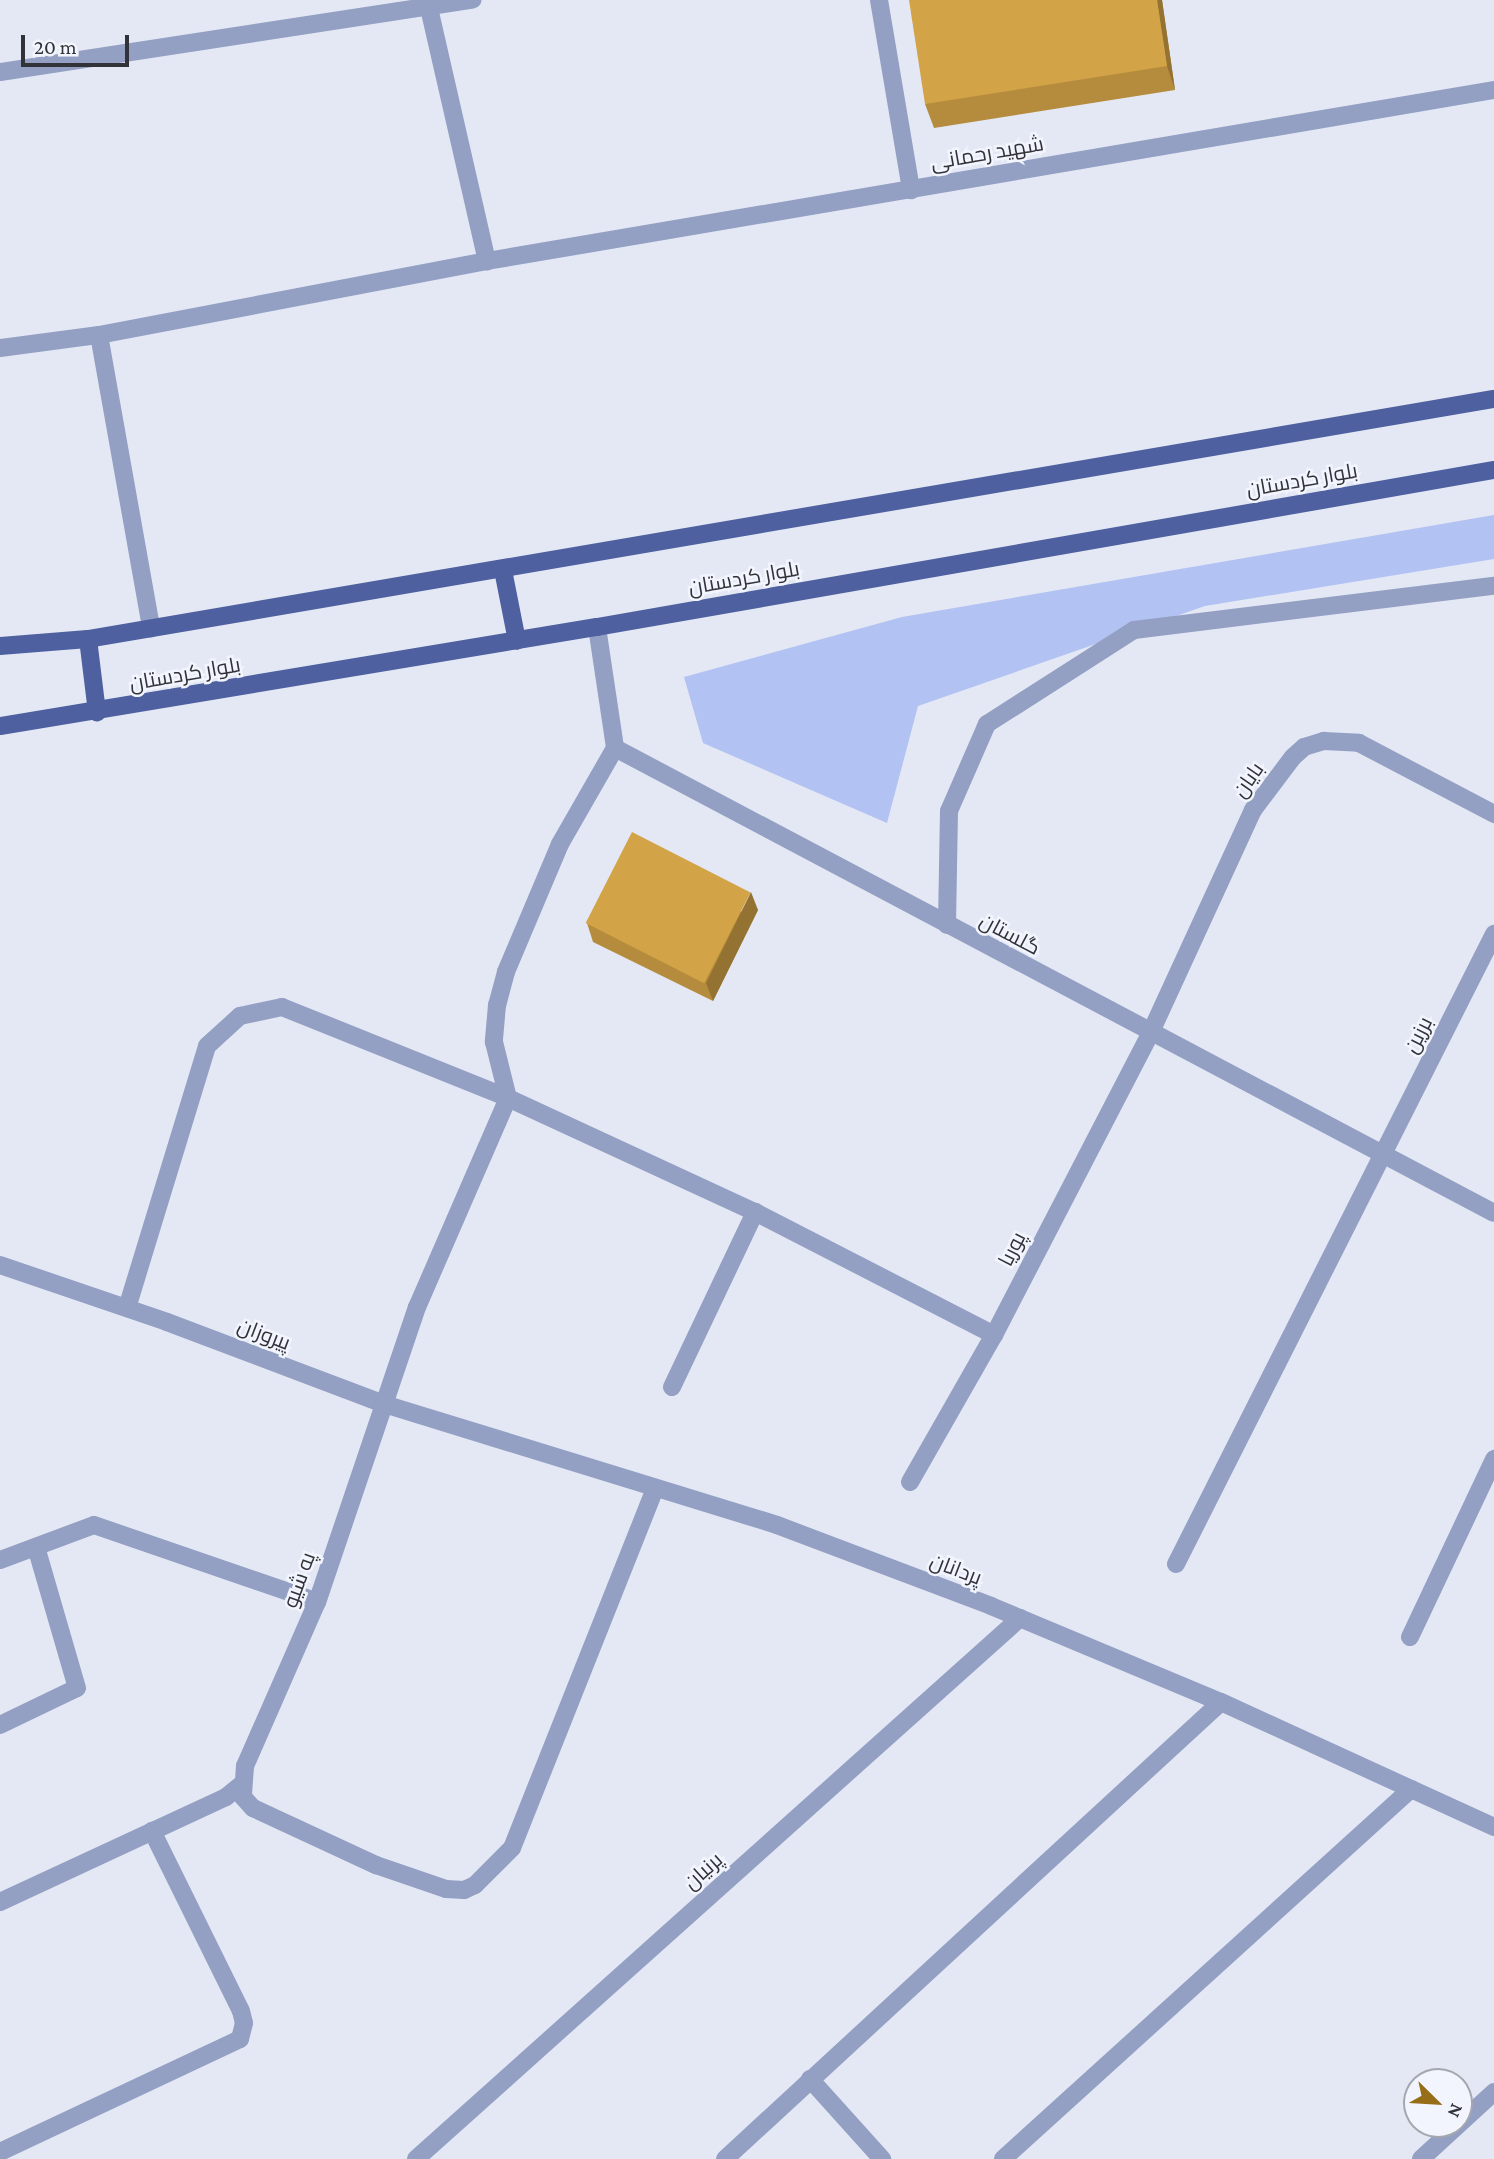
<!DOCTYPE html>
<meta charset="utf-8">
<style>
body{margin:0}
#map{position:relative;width:1494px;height:2159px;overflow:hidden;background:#e3e8f4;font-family:"Crimson Pro",Cairo,serif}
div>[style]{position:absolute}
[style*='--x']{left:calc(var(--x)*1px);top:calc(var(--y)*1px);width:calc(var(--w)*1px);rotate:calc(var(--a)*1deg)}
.green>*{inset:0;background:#b2c2f3}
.minor>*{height:18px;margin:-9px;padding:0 9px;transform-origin:9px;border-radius:9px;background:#939fc3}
.major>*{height:18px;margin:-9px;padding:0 9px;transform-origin:9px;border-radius:9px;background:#4e609f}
.wall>*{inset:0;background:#b58c3e}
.shaded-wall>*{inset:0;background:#947232}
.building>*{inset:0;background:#d3a348;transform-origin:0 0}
span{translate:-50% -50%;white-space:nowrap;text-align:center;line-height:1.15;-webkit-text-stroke:5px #f2f5fd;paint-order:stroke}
.street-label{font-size:21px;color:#323338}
.north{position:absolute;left:1403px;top:2068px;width:70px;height:70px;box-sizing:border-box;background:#f2f5fd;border:2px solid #a5a7ae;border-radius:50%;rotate:114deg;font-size:19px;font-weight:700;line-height:28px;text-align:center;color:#323338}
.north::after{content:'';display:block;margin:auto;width:24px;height:32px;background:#966e18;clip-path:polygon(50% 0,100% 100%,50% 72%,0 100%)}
.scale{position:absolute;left:21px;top:35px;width:108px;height:32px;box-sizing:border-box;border:4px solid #323338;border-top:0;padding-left:9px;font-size:21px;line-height:24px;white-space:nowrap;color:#323338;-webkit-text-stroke:5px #f2f5fd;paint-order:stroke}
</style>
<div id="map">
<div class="green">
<div style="clip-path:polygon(1494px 515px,1494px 559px,1205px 606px,918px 706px,887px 823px,703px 743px,684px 677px,902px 617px)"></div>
</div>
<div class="minor">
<div style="--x:879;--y:0;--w:193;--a:80.4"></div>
<div style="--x:429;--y:8;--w:260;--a:77.1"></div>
<div style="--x:0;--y:72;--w:478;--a:-8.7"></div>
<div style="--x:99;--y:335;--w:298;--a:79.9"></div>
<div style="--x:0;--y:348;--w:100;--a:-7.5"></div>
<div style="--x:99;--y:335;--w:395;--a:-10.8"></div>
<div style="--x:487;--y:261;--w:1021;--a:-9.64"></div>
<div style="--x:597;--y:627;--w:122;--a:81.5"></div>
<div style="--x:615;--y:748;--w:994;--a:27.88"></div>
<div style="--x:615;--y:748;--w:111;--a:119.8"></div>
<div style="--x:560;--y:844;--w:139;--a:112.9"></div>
<div style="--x:506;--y:972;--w:34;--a:105"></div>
<div style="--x:497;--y:1005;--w:37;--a:95"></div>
<div style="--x:494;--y:1042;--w:58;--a:76"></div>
<div style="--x:508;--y:1098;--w:228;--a:113.5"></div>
<div style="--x:417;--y:1307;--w:311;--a:108.7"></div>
<div style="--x:317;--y:1602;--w:179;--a:113.7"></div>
<div style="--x:245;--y:1766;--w:31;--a:94"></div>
<div style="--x:243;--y:1797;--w:15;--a:48"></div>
<div style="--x:253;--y:1808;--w:136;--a:24.9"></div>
<div style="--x:376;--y:1865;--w:74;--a:18.9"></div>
<div style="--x:446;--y:1889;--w:18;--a:3"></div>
<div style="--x:464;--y:1890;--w:12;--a:-24"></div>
<div style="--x:475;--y:1885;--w:52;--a:-45"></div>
<div style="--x:512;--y:1848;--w:387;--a:-68.3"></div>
<div style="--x:947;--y:925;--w:114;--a:-89"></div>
<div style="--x:949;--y:811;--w:95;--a:-66.4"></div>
<div style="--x:987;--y:724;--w:174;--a:-32.6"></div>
<div style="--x:1134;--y:630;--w:363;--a:-7"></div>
<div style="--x:0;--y:1265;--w:176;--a:18.8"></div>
<div style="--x:167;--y:1322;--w:232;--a:20.7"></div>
<div style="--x:384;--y:1404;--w:411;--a:17.1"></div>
<div style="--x:777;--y:1525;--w:229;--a:20.7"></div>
<div style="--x:991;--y:1606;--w:249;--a:22.7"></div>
<div style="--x:1221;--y:1702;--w:300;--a:24.6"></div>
<div style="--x:127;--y:1308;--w:274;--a:-73"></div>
<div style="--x:207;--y:1046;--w:45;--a:-42.3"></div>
<div style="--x:240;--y:1016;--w:43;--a:-12.1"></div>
<div style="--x:282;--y:1007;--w:244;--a:21.9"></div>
<div style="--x:508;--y:1098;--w:272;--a:24.8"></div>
<div style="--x:755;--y:1212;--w:269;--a:27.2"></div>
<div style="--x:672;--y:1387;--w:194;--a:-64.6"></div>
<div style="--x:910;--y:1482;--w:169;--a:-60.3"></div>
<div style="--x:994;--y:1335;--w:339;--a:-62.6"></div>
<div style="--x:1150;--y:1034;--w:247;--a:-65.3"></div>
<div style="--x:1253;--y:810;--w:66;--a:-53"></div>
<div style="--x:1293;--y:757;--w:15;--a:-42"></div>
<div style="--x:1304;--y:747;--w:21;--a:-17"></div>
<div style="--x:1324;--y:741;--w:35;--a:3"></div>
<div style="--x:1359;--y:743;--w:153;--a:27.7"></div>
<div style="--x:0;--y:1560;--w:100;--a:-20.4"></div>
<div style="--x:94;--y:1525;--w:236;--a:19"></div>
<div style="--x:1176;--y:1564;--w:706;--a:-63.22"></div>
<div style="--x:1410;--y:1637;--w:197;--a:-64.7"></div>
<div style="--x:0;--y:1725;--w:85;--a:-25.7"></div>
<div style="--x:77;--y:1688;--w:147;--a:-106.2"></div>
<div style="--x:0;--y:1902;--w:249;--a:-24.9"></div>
<div style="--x:226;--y:1797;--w:19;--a:-39"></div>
<div style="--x:810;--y:2079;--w:108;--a:48"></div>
<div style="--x:0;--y:2152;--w:265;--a:-25.2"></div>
<div style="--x:240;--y:2039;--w:16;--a:-76"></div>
<div style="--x:244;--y:2023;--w:12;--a:-104"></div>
<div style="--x:241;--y:2011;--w:201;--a:-116.3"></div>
<div style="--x:416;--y:2159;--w:811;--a:-41.85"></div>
<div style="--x:725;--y:2159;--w:674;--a:-42.66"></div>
<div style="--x:1003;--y:2159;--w:551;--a:-42.2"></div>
<div style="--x:1421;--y:2159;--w:99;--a:-42.5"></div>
</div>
<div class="major">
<div style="--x:503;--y:570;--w:72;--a:78.8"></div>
<div style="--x:88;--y:639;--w:74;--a:83"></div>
<div style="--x:0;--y:646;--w:88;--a:-4.5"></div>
<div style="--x:88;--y:639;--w:1426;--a:-9.69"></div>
<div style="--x:0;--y:726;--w:605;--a:-9.42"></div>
<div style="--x:597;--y:627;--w:911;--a:-9.93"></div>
</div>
<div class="wall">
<div style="clip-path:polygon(1162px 0,1175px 90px,934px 128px,925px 104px)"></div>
<div style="clip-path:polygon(758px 910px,713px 1001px,593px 942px,587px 923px)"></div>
</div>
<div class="shaded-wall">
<div style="clip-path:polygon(1157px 0,1162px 0,1175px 90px,1167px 66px)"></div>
<div style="clip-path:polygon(751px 892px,758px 910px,713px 1001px,706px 983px)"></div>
</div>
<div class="building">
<div style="clip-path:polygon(909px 0,1157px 0,1167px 66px,925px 104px)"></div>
<div style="left:632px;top:832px;width:133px;height:102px;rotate:27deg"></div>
</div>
<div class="street-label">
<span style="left:987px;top:153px;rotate:-10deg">شهید رحمانی</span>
<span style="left:1302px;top:480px;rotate:-10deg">بلوار کردستان</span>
<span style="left:744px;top:578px;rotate:-10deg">بلوار کردستان</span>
<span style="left:185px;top:674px;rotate:-10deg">بلوار کردستان</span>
<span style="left:1248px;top:780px;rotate:-55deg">بایان</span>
<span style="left:1010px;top:934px;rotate:28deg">گلستان</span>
<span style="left:1418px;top:1035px;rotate:-63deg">برزین</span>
<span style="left:1012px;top:1249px;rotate:-63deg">پوریا</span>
<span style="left:264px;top:1334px;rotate:21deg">پیروزان</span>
<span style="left:956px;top:1569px;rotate:21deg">پردانان</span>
<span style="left:299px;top:1580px;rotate:-70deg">په شیو</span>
<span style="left:703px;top:1871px;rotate:-42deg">پرنیان</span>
</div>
<div class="north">N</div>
<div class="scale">20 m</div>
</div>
